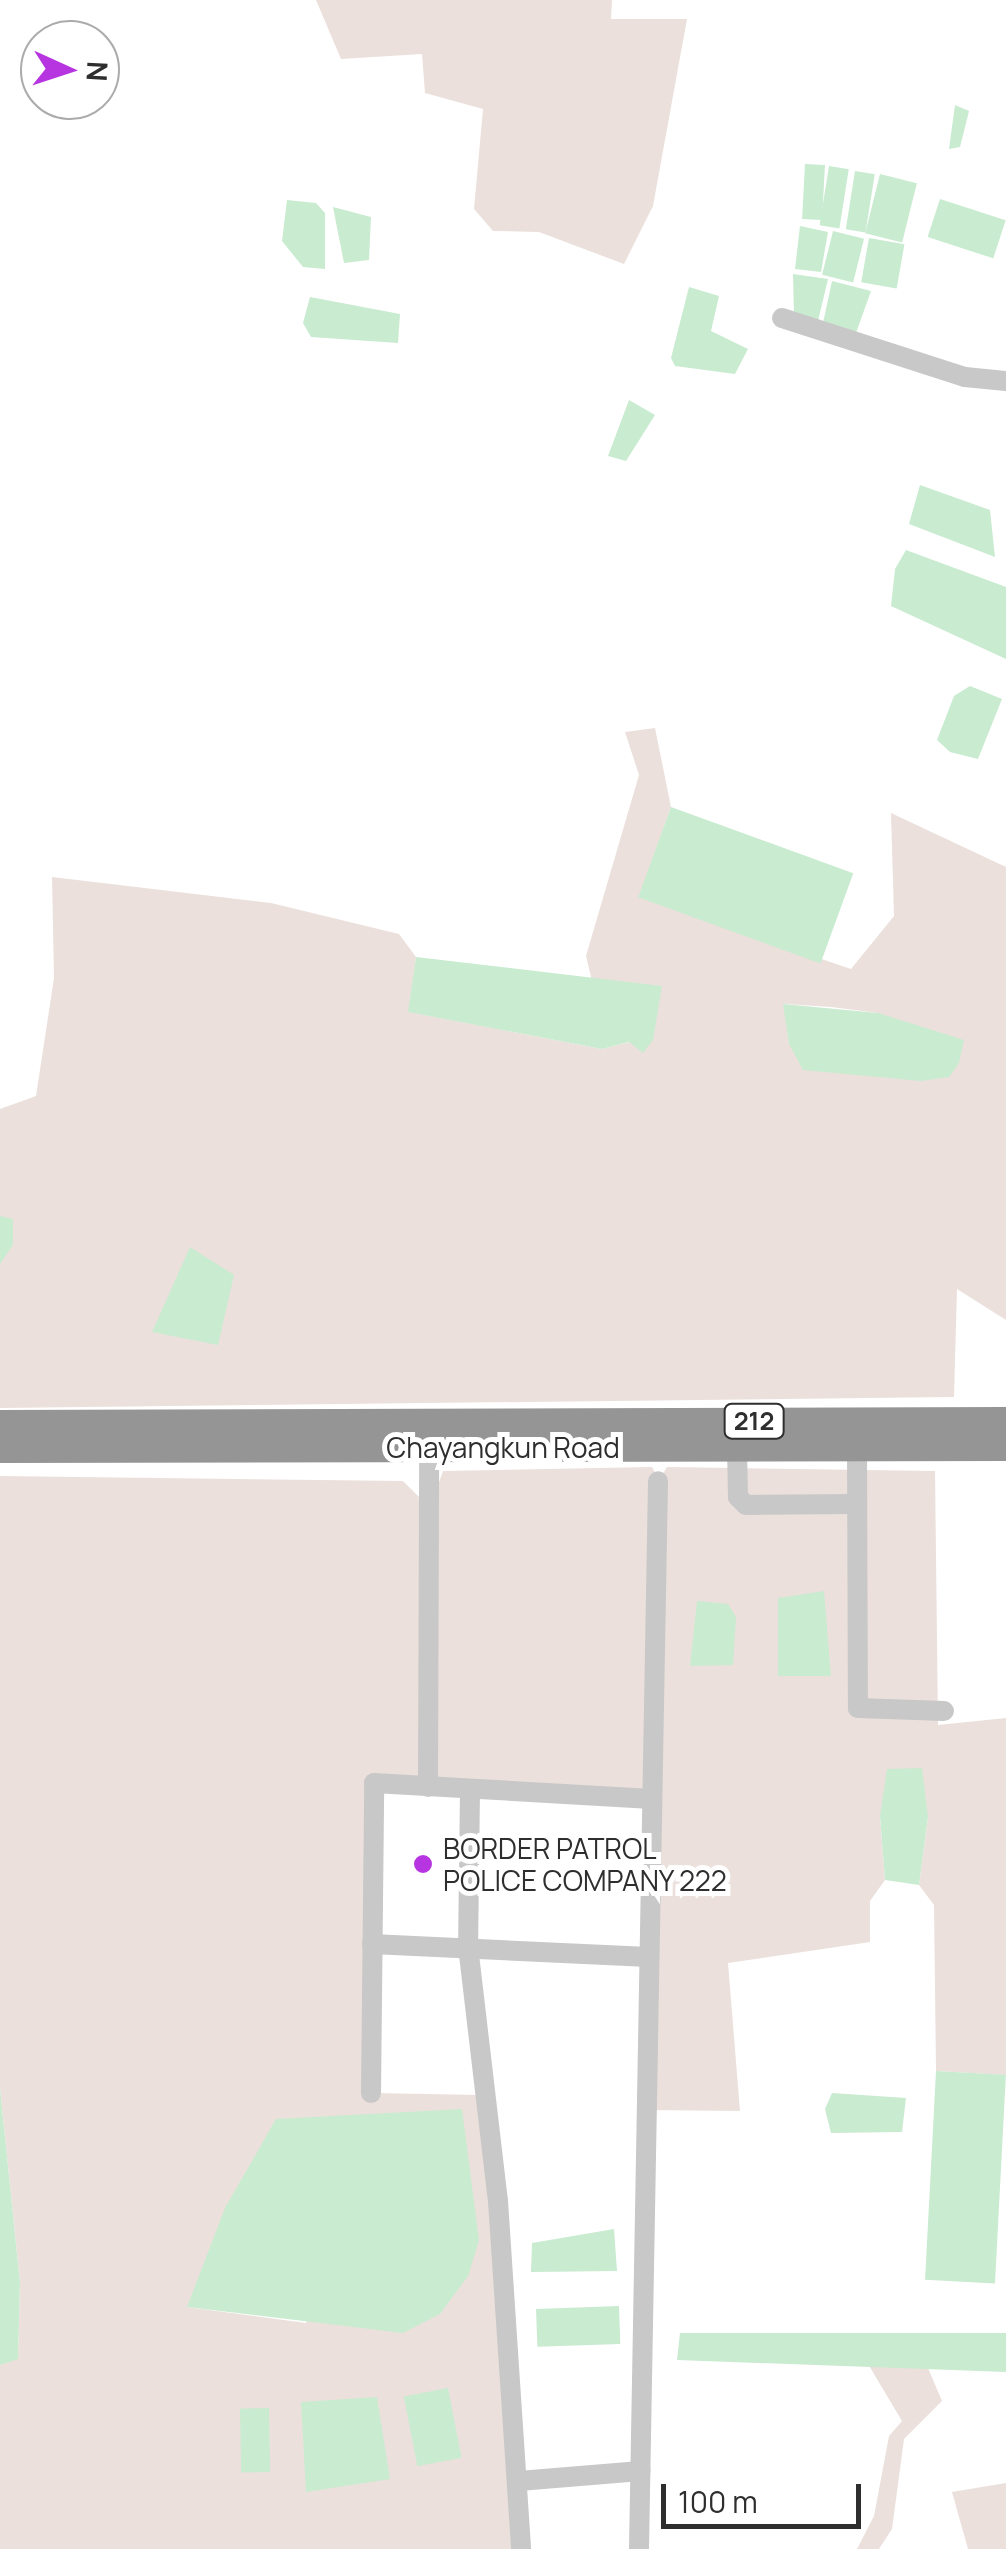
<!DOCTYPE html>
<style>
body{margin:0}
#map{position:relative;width:1006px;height:2549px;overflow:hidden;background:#fff;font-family:Manrope,sans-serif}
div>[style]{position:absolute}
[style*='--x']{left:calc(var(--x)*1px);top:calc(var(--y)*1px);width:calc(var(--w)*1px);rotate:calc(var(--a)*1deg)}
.green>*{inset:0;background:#ebe0dc}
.water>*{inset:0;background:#c9ebd0;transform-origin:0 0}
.minor>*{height:20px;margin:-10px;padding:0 10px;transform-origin:10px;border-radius:10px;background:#c8c8c8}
.highway>*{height:28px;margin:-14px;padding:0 14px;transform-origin:14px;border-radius:14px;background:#959595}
.dots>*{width:28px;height:28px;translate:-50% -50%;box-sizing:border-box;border:5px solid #fff;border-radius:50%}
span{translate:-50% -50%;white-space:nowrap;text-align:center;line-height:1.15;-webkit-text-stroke:10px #fff;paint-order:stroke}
.shield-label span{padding:2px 8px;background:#fff;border:2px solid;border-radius:8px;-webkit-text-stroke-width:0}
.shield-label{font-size:25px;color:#2e2e2e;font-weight:700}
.street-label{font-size:28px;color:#2e2e2e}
.poi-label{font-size:28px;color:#2e2e2e}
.left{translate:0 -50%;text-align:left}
.north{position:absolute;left:20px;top:20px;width:100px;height:100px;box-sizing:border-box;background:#fff;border:2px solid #ababab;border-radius:50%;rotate:93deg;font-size:28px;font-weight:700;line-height:40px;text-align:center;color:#2e2e2e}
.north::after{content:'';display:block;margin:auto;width:35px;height:45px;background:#b735e1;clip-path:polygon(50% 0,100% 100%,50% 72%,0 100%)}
.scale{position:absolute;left:661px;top:2484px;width:200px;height:45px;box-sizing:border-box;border:5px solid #2e2e2e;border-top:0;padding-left:12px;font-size:30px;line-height:35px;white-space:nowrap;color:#2e2e2e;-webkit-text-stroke:8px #fff;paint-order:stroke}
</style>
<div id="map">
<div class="green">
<div style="clip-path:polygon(316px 0,612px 0,611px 19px,687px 19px,653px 206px,624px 264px,539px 232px,493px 231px,474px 209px,483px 109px,425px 93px,422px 54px,341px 59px)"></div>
<div style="clip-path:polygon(evenodd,655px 728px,671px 807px,639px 897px,851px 969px,894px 916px,891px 813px,1006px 867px,1006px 1320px,957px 1289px,954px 1397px,0 1408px,0 1109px,36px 1096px,54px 978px,52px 877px,271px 903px,399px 934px,416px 957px,409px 1012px,602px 1049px,630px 1042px,662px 986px,592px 981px,586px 956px,639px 775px,625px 732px,655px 728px,784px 1004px,831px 1007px,878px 1013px,789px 1044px,784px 1004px)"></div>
<div style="clip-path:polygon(evenodd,652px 1467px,659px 1480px,667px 1467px,935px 1471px,938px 1725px,1006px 1718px,1006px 2075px,936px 2071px,934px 1905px,919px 1885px,928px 1817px,880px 1816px,885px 1880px,870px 1901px,870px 1942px,728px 1963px,740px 2111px,646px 2110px,652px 1799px,375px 1783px,372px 2093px,481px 2095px,521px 2549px,0 2549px,0 2365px,18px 2358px,20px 2283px,0 2088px,0 1476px,403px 1481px,430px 1508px,443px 1471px,652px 1467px,368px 2118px,306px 2323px,187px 2307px,277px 2119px,368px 2118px)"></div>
<div style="clip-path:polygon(868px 2364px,928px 2368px,942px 2401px,904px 2439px,892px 2529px,879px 2549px,857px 2549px,874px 2516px,889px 2436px,902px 2421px)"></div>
<div style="clip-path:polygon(1006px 2483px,1006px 2549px,968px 2549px,952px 2492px)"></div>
</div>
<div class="water">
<div style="clip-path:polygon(955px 105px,969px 111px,960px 147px,949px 149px)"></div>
<div style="left:805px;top:164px;width:20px;height:55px;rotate:3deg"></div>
<div style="left:829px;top:166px;width:20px;height:60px;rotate:9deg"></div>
<div style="left:855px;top:171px;width:20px;height:59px;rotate:9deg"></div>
<div style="left:880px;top:174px;width:38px;height:61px;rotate:14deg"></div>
<div style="left:940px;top:199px;width:69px;height:40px;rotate:18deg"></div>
<div style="clip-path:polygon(287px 200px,316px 203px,325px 213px,325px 269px,303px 267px,282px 241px)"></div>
<div style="clip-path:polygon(333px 207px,371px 217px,369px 260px,344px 263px)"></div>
<div style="clip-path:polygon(800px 226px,828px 232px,821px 272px,795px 269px)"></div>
<div style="left:833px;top:231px;width:32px;height:45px;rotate:14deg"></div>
<div style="left:869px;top:238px;width:36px;height:45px;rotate:10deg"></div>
<div style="clip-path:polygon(793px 274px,828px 279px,818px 321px,794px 316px)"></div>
<div style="clip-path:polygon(832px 281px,871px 291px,856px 333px,823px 323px)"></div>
<div style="clip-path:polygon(689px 287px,719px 296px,711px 331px,748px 349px,735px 374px,675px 366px,671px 358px)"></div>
<div style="clip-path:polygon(310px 297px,400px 314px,398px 343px,311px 337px,303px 323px)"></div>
<div style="clip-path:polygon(629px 400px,655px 415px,626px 461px,608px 456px)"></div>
<div style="clip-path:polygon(920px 485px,990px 510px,995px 557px,909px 524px)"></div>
<div style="clip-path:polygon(906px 550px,1006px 587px,1006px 659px,891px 606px,895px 569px)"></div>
<div style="clip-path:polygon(970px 686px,1002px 699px,978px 759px,950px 752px,937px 740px,954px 696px)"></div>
<div style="left:671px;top:807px;width:194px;height:96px;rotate:20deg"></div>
<div style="clip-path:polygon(416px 957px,662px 986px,653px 1040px,643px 1053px,629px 1042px,602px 1049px,408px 1012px)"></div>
<div style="clip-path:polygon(783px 1004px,878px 1013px,964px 1040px,959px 1063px,949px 1077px,921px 1081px,803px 1070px,789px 1044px)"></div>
<div style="clip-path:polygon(0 1216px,13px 1219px,13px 1245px,0 1264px)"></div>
<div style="clip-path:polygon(190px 1247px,234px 1275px,218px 1345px,152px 1332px)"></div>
<div style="clip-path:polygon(824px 1591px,831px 1676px,778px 1676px,778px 1598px)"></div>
<div style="clip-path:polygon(697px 1601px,728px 1604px,736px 1617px,733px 1665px,690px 1666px)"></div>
<div style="clip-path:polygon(922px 1768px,928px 1817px,919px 1885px,885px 1880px,880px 1816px,887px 1769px)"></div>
<div style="left:936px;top:2071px;width:70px;height:209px;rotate:3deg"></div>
<div style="clip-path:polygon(0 2088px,20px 2283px,18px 2359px,0 2365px)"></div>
<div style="clip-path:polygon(832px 2093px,906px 2098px,902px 2132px,831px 2133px,825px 2109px)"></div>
<div style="clip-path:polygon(462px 2109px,479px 2240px,468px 2276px,440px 2314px,403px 2333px,187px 2307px,225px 2208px,276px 2119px)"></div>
<div style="clip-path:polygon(614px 2229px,617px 2271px,531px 2272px,532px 2243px)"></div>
<div style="left:619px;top:2306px;width:38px;height:83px;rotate:88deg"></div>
<div style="clip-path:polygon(680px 2333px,1006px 2333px,1006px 2372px,677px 2360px)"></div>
<div style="left:448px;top:2388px;width:71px;height:45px;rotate:79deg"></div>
<div style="clip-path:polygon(377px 2397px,390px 2479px,306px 2492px,301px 2402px)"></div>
<div style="left:269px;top:2408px;width:64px;height:29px;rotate:89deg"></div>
</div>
<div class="minor">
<div style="--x:782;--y:318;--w:192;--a:17.9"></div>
<div style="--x:965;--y:377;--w:41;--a:5.6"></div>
<div style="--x:737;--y:1446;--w:51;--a:88.9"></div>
<div style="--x:738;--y:1497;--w:11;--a:45"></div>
<div style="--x:746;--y:1505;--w:110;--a:-0.5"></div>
<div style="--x:857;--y:1446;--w:262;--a:89.8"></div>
<div style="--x:858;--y:1708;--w:86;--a:2"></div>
<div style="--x:428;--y:1787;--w:339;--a:-89.8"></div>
<div style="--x:470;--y:1789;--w:157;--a:90.7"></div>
<div style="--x:468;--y:1946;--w:257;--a:83.3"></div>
<div style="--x:498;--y:2201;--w:349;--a:86.2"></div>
<div style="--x:372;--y:1944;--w:277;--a:2.7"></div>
<div style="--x:371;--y:2093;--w:310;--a:-89.4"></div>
<div style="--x:374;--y:1783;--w:278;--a:3.3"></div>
<div style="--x:519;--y:2481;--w:122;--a:-4.7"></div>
<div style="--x:639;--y:2549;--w:1068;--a:-88.98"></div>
</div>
<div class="highway">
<div style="--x:0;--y:1424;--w:1006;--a:-0.17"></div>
<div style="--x:0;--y:1449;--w:1006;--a:-0.11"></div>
</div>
<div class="dots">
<div style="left:423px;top:1864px;background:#b735e1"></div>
</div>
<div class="shield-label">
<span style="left:754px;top:1421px">212</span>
</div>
<div class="street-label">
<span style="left:503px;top:1447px">Chayangkun Road</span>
</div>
<div class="poi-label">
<span class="left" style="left:443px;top:1864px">BORDER PATROL<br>POLICE COMPANY 222</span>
</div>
<div class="north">N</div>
<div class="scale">100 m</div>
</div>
